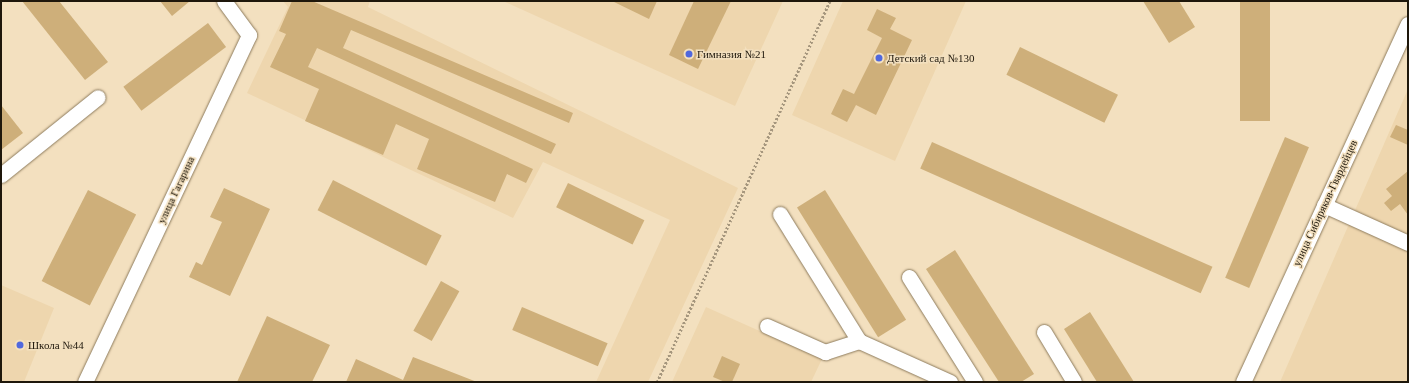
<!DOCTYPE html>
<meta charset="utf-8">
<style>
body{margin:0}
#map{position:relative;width:1409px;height:383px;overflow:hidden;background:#f3e0bf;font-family:"Times New Roman",serif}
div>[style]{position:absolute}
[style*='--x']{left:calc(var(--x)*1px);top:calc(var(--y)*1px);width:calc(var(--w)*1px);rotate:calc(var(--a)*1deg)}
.built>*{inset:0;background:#eed6ae}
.building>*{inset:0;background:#ceaf7a;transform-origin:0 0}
.path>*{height:2.5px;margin-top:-1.25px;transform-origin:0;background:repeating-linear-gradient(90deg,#a5967d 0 2px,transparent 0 4px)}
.roads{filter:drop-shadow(0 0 1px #8d7b5d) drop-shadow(0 0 1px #8d7b5d)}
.minor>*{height:15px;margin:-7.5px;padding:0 7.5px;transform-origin:7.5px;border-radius:7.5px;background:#fff}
.dots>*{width:11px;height:11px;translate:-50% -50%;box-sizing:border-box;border:2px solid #f3e0bf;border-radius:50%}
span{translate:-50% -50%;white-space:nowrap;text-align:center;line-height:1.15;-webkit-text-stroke:3px #f3e0bf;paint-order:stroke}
.poi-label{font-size:11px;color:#1e170b}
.left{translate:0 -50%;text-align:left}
.street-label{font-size:11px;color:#1e170b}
.frame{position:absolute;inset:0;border:2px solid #1e170b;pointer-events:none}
</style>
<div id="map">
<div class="built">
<div style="clip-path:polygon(283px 1px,370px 1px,368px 7px,738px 188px,648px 382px,596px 382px,670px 220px,543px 162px,513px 218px,247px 93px,288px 7px)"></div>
<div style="clip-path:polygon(503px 1px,783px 1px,735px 106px)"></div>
<div style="clip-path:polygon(843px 1px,966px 1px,895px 161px,792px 115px)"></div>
<div style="clip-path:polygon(1408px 89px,1408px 382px,1280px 382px)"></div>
<div style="clip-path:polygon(1px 285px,54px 308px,24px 382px,1px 382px)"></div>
<div style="clip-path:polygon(706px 307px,822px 359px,811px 382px,672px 382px)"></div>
</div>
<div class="building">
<div style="clip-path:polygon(22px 1px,59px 1px,108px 62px,85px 80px)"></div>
<div style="clip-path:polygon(160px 1px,190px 1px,172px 16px)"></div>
<div style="clip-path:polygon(292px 1px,312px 1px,573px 113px,569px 123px,351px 30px,343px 48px,556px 144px,551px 154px,317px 48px,308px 67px,533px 169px,526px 183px,507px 174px,495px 202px,417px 169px,429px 139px,396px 124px,383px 155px,305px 121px,319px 89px,270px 67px,286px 34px,279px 31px)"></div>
<div style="clip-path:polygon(612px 1px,657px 1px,649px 19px)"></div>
<div style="clip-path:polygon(694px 1px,731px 1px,698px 69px,669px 55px)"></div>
<div style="clip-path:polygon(1143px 1px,1179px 1px,1195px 27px,1169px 43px)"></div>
<div style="left:1240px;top:1px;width:30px;height:120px"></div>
<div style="clip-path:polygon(877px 9px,896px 18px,890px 29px,912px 40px,876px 115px,856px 105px,847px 122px,831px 114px,843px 89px,854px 94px,882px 38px,867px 30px)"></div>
<div style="left:208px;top:23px;width:30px;height:106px;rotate:53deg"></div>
<div style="left:1020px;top:47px;width:109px;height:31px;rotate:26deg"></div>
<div style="clip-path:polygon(1px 105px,23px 133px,1px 150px)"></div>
<div style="clip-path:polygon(1396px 125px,1408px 130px,1408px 145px,1390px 137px)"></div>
<div style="left:1285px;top:137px;width:26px;height:153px;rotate:23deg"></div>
<div style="left:932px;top:142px;width:307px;height:29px;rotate:24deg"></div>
<div style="clip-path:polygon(1408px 171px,1408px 215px,1400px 204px,1391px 211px,1384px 203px,1392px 196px,1386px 189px)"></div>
<div style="left:333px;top:180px;width:122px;height:34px;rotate:27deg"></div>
<div style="left:568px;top:183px;width:85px;height:27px;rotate:26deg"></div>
<div style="clip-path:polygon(224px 188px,270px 209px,230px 296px,189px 277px,196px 262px,202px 265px,222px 222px,210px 217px)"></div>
<div style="left:88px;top:190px;width:54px;height:102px;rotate:27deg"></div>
<div style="left:825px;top:190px;width:153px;height:33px;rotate:58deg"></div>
<div style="clip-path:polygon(955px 250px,1034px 374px,1021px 382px,999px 382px,926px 269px)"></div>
<div style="left:441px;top:281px;width:21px;height:57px;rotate:29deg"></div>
<div style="left:522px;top:307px;width:93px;height:25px;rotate:23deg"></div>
<div style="clip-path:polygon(1090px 312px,1134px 382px,1097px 382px,1064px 329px)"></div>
<div style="clip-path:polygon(267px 316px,330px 345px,312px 382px,237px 382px)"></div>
<div style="clip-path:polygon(722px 356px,740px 364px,732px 382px,725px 382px,713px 377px)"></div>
<div style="clip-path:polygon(413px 357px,477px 382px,346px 382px,356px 359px,403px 380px)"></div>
</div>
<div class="path">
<div style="--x:657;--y:382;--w:418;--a:-65.6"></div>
</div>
<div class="roads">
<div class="minor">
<div style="--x:1;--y:175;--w:124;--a:-38.8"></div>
<div style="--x:1324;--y:205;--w:92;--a:24.3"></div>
<div style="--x:780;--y:214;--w:150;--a:58.1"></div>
<div style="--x:859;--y:341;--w:100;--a:24.3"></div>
<div style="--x:909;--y:277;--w:124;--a:57.8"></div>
<div style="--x:767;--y:326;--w:64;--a:24.1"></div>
<div style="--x:825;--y:352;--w:36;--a:-18"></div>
<div style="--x:1044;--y:332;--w:58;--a:59"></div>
<div style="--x:85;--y:382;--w:384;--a:-64.7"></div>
<div style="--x:249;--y:35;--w:42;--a:-126.3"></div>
<div style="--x:1243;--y:382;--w:394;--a:-65.3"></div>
</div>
</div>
<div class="dots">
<div style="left:689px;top:54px;background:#5068dd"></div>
<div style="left:879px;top:58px;background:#5068dd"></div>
<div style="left:20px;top:345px;background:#5068dd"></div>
</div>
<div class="poi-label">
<span class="left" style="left:697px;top:54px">Гимназия №21</span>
<span class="left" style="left:887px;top:58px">Детский сад №130</span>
<span class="left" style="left:28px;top:345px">Школа №44</span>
</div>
<div class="street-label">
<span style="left:176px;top:190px;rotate:-65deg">улица Гагарина</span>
<span style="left:1325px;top:203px;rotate:-65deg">улица Сибиряков-Гвардейцев</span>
</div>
<div class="frame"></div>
</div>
